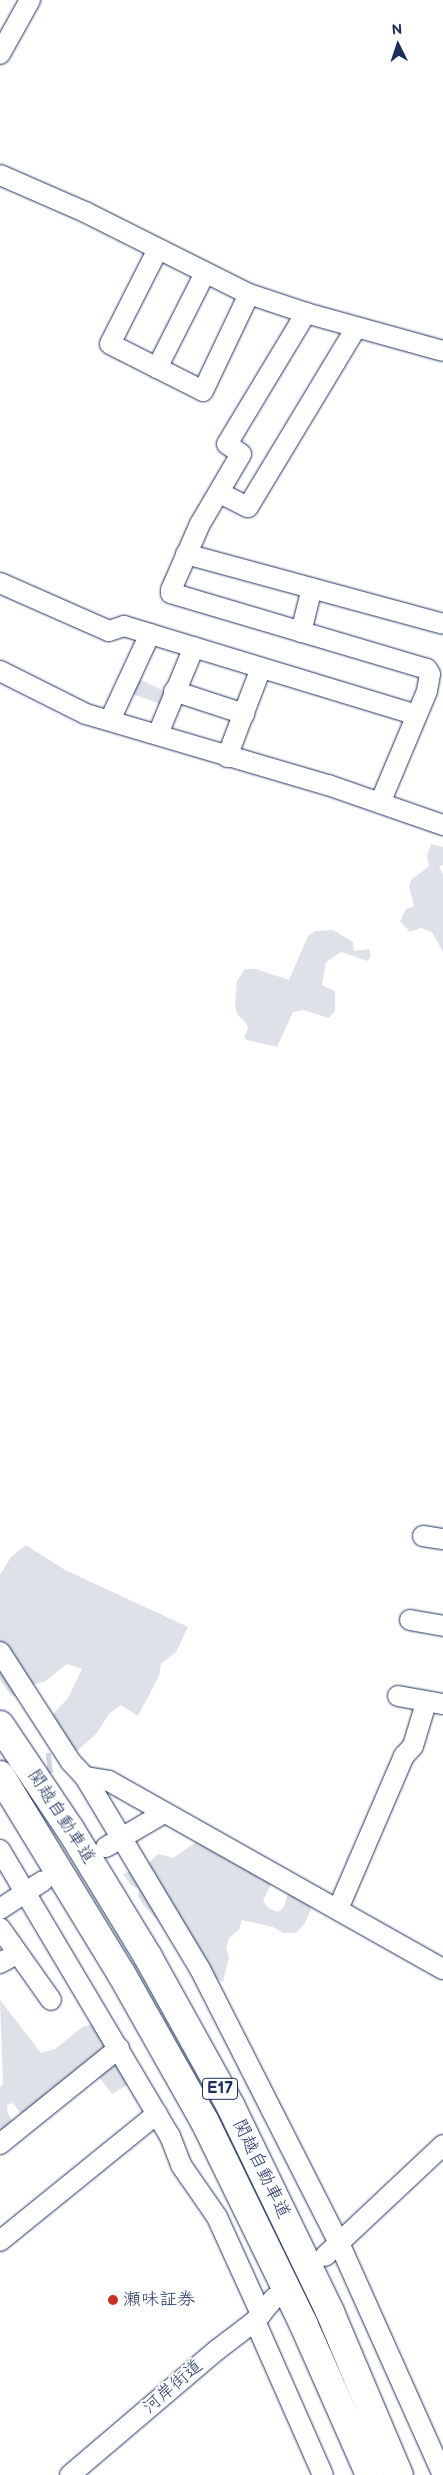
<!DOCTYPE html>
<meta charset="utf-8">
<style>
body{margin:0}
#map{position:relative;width:443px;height:2475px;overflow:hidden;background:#fff;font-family:"Balsamiq Sans","Klee One",sans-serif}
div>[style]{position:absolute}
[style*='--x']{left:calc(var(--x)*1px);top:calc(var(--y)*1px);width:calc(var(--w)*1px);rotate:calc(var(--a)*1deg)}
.green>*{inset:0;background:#dee1e7}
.minor-tunnel>*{height:20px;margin-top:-10px;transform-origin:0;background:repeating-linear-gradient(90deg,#d1d5df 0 20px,transparent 0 30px)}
.roads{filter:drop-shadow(0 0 1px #1b2f5e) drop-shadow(0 0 1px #1b2f5e)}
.minor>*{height:20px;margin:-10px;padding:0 10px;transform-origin:10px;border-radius:10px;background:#fff}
.highway>*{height:28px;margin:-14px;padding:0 14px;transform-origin:14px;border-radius:14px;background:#fff}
.dots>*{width:14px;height:14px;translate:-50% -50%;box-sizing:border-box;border:2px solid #fff;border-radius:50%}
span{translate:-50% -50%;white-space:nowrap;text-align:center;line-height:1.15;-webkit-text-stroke:4px #fff;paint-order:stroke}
.shield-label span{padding:1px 4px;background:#fff;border:1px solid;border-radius:4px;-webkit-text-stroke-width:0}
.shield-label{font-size:16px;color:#1b2f5e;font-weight:700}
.street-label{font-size:18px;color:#1b2f5e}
.poi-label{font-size:18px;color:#1b2f5e}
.left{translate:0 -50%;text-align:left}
.north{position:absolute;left:373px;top:20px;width:50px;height:50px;-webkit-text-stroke:4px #fff;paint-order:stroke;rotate:356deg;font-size:14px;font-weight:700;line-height:20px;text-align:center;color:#1b2f5e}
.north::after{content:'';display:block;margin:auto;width:18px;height:22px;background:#1b2f5e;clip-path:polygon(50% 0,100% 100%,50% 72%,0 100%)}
</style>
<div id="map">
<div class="green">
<div style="clip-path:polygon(135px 677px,168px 693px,164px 705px,126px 692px)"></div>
<div style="clip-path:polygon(431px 844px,443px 847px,443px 865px,439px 866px,443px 875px,443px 952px,432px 932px,421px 928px,410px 932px,400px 921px,406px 909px,414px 906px,409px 886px,411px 880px,429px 866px,427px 856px)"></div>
<div style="clip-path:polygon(333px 930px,353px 942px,354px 951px,369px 949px,371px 956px,368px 961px,341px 952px,326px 962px,322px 985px,335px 991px,335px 1011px,329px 1018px,303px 1010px,293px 1012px,277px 1047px,247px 1040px,244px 1038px,248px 1028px,246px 1023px,237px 1014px,235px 1005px,237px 981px,245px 969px,256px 969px,289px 980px,308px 936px,315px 931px)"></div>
<div style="clip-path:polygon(26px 1545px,65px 1570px,188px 1627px,176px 1652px,161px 1664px,159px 1676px,138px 1716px,121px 1705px,109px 1714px,96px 1734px,78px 1750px,60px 1756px,48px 1736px,54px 1713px,68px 1698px,82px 1669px,67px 1664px,44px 1682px,34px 1684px,22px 1697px,12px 1696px,0 1680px,0 1575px,11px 1557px)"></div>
<div style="clip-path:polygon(199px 1840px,273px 1880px,263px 1901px,268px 1908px,278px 1912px,284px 1907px,288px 1893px,293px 1888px,314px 1902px,305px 1923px,296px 1933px,283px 1933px,273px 1927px,242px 1920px,239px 1930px,229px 1938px,226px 1947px,229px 1957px,223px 1982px,215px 1978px,144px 1906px,138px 1896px,139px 1889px,131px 1885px,123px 1874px,148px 1864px,158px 1854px,173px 1858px)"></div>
<div style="clip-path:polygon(0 2000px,41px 2053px,55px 2049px,84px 2026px,94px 2025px,112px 2046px,22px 2115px,13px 2103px,7px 2105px,8px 2114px,15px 2124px,0 2137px,0 2087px,3px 2084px)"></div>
<div style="clip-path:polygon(119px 2054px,132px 2082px,112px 2094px,95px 2072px)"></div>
</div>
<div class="minor-tunnel">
<div style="--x:17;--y:1767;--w:35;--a:-7"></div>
</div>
<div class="roads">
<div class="minor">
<div style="--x:0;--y:54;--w:62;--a:-60.9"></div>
<div style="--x:0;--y:175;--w:93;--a:23.5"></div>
<div style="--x:85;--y:212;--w:183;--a:26.6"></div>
<div style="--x:249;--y:294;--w:60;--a:18.4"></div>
<div style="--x:158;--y:249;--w:106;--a:116.8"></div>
<div style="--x:110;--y:344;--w:104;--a:26.8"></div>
<div style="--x:203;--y:391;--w:107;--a:-64.6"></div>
<div style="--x:157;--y:368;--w:106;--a:-63.2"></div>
<div style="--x:220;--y:493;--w:31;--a:27"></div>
<div style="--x:248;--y:507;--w:209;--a:-58.9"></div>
<div style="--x:186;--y:554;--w:266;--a:15.2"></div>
<div style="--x:0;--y:583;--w:119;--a:23.8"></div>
<div style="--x:109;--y:631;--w:16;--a:-18"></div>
<div style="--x:124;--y:626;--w:306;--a:16.9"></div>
<div style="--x:301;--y:632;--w:45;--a:-76"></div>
<div style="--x:0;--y:671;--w:96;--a:26.6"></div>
<div style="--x:86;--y:714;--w:252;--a:16.4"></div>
<div style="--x:328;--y:785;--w:122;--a:19.2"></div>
<div style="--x:174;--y:691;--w:74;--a:18.2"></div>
<div style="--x:110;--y:720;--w:95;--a:-65.1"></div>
<div style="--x:158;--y:734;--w:94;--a:-67.5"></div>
<div style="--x:227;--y:757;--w:95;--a:-69.1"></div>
<div style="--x:380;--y:803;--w:121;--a:-67.2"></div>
<div style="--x:427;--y:691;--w:17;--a:-80"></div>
<div style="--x:430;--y:674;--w:6;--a:-121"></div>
<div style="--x:427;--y:669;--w:267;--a:-163.5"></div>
<div style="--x:171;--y:593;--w:3;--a:-90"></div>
<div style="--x:171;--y:590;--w:72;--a:-66.3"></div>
<div style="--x:200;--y:524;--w:81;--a:-59.6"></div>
<div style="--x:241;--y:454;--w:17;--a:-144"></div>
<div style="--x:227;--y:444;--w:153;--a:-58.9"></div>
<div style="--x:306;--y:313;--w:142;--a:15.5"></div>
<div style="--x:423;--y:1536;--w:20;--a:9"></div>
<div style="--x:410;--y:1620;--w:34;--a:10"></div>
<div style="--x:0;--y:1652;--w:131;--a:57.2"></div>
<div style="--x:71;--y:1762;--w:21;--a:47"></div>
<div style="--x:85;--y:1777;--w:224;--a:59.1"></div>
<div style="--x:200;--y:1969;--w:309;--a:63.1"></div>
<div style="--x:340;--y:2245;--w:252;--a:65.9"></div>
<div style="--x:398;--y:1696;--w:46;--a:10.1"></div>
<div style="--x:85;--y:1777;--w:24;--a:9"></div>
<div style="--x:109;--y:1781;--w:383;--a:29.4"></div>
<div style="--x:106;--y:1847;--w:65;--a:-30.5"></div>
<div style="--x:0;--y:1850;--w:333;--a:59.3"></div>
<div style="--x:170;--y:2136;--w:31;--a:69"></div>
<div style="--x:181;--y:2165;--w:63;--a:55.3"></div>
<div style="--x:217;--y:2217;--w:107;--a:65.6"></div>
<div style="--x:0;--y:1909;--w:51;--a:-33.1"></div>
<div style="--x:338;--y:1909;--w:167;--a:-66.7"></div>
<div style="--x:404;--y:1756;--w:13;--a:-48"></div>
<div style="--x:413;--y:1746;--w:45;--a:-73.2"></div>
<div style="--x:0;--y:1928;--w:88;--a:54.7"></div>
<div style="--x:0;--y:1963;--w:18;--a:-29"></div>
<div style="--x:0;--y:2144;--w:153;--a:-38.9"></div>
<div style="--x:0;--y:2241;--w:202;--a:-39"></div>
<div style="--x:325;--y:2256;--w:162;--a:-43.2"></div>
<div style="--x:255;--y:2321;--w:168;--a:66.2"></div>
<div style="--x:70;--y:2475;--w:193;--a:-40.4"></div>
<div style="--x:217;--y:2350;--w:48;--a:-37.3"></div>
<div style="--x:255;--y:2321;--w:30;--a:-50"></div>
</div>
<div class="highway">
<div style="--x:0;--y:1725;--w:125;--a:56.1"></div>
<div style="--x:70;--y:1829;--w:150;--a:58.6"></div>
<div style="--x:148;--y:1957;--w:171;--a:61"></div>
<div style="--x:231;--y:2107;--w:228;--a:64.2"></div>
<div style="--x:330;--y:2312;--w:177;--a:67.1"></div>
<div style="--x:0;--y:1775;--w:232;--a:58.6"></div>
<div style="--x:121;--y:1973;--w:171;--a:60.6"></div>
<div style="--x:205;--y:2122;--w:224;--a:64"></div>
<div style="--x:303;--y:2323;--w:166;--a:66.2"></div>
</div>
</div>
<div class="dots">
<div style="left:113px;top:2300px;background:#c8321e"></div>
</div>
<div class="shield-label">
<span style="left:220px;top:2089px">E17</span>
</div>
<div class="street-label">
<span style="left:61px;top:1817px;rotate:57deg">関越自動車道</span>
<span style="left:261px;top:2169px;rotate:64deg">関越自動車道</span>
<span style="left:173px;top:2387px;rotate:-41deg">河岸街道</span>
</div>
<div class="poi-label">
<span class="left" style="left:123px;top:2300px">瀬味証券</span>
</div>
<div class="north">N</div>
</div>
